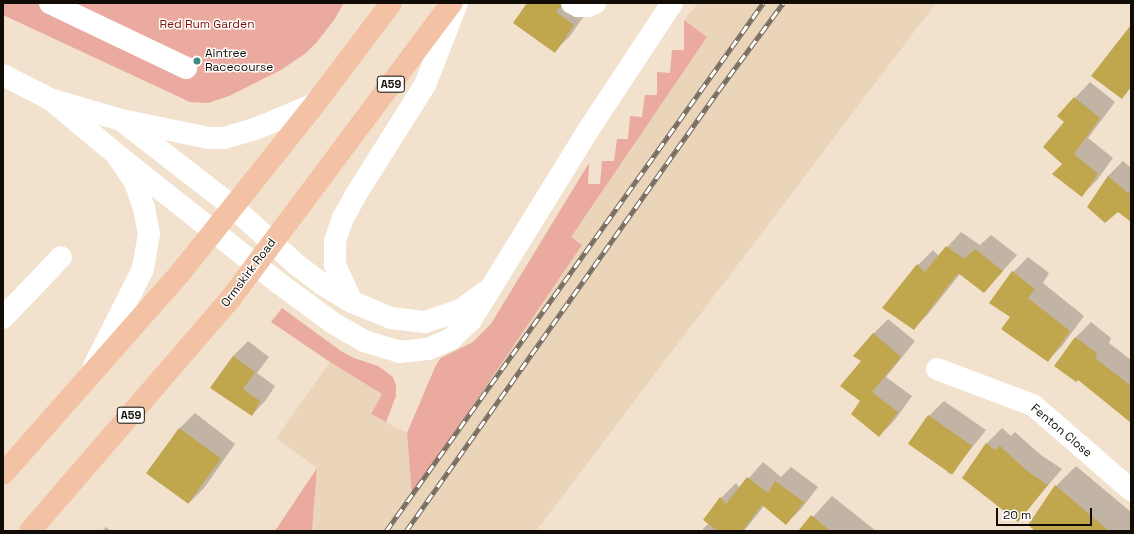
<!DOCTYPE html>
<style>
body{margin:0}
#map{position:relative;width:1134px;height:534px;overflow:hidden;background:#f2e2cd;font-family:"Space Grotesk",sans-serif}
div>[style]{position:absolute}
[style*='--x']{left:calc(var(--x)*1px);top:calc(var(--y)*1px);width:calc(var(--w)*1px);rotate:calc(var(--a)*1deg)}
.built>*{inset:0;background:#ead5ba}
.green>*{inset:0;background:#ebaa9f}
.shadow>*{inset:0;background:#0003}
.building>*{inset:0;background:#c0a74d;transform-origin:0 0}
.minor>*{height:22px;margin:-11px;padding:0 11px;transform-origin:11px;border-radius:11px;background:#fff}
.highway>*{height:22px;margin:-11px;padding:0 11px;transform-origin:11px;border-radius:11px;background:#f3c1a3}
.rail>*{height:4.5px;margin-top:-2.25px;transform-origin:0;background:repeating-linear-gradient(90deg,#fff 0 9px,#766c5f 0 18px);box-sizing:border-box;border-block:1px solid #766c5f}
.dots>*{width:11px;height:11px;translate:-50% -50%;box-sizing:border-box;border:2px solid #fff;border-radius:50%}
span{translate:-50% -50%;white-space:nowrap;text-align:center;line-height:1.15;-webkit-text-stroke:3px #fff;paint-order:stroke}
.shield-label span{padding:1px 3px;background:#fff;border:1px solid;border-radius:3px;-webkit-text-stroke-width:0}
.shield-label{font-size:11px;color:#110c05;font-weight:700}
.park-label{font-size:12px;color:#7f1309}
.poi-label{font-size:12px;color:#110c05}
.left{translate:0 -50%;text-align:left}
.street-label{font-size:12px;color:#110c05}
.frame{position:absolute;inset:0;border:4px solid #110c05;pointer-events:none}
.scale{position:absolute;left:996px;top:508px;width:96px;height:18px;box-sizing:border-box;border:2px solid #110c05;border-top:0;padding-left:5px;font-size:12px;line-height:14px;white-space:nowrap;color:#110c05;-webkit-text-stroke:3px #fff;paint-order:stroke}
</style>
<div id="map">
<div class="built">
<div style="clip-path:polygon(698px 3px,936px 3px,536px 531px,312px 531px,317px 468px,276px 438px,330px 362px,382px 394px,371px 414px,407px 433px,436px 365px,441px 358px,473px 342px,491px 324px,589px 163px,588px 184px,600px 184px,602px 161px,614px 161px,617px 139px,628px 139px,630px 116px,642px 117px,645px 95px,657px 95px,657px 72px,670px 73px,672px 50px,684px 50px,684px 20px)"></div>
</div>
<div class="green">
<div style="clip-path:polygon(3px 3px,344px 3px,334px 20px,317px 42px,306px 53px,281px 70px,229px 96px,208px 103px,190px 102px,3px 15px)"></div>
<div style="clip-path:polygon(684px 20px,707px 37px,571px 237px,582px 245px,412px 495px,407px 433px,436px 365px,441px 358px,473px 342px,491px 324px,589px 163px,588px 184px,600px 184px,602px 161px,614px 161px,617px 139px,628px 139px,630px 116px,642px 117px,645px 95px,657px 95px,657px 72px,670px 73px,672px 50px,684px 50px)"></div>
<div style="clip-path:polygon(282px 308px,341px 351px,354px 358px,378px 366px,393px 377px,396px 386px,396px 396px,386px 422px,371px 414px,382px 394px,330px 362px,271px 322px)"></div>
<div style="clip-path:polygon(317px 468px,312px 531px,275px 531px)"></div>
</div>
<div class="shadow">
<div style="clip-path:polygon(528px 3px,579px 3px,588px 10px,570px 36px,555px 51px)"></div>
<div style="clip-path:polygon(1090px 82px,1115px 102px,1088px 138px,1113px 158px,1097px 180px,1082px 195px,1063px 164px,1066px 121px,1058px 116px)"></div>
<div style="clip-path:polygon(1123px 161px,1131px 168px,1131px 221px,1118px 211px,1088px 206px,1108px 176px)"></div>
<div style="clip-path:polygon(961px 232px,980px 245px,991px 235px,1017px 255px,984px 292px,960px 274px,928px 314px,913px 329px,918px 265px,933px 250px,939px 256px)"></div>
<div style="clip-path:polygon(1028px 257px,1049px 273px,1043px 283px,1084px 316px,1062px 346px,1047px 361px,1011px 317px,1013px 272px)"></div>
<div style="clip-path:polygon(888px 319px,915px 341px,886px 377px,912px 396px,894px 421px,879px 436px,862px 401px,863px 361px,873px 334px)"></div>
<div style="clip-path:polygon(1091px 322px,1111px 338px,1109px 343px,1131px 360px,1130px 420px,1078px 379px,1055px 366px,1076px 337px)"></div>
<div style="clip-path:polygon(248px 341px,269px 357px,257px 373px,275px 386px,266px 400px,252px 415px,211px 387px,233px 356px)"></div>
<div style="clip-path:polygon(944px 401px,986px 430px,963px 459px,948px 474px,929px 416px)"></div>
<div style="clip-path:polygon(195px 413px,235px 444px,204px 488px,189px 503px,148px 474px,180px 428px)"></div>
<div style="clip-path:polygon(1002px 428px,1011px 436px,1015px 432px,1041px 455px,1062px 469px,1018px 520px,963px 478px,987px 443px)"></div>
<div style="clip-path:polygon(763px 462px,781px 477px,791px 467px,818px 487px,801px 509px,786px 524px,764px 506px,744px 531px,701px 531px,709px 523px,704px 519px,721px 498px,736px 483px,740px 488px)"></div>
<div style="clip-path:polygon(1076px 466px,1131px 512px,1131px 531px,1037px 531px,1056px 486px)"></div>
<div style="clip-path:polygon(832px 496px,876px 531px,800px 531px)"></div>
<div style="clip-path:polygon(106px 527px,111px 531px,102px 531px)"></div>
</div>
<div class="building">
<div style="clip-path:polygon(527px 3px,563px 3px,556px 12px,574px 25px,555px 53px,513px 23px)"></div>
<div style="clip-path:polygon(1131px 25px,1131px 87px,1122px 99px,1091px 76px)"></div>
<div style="clip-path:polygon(1074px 97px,1100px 118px,1074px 154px,1098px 174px,1082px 197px,1052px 174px,1062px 164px,1043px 147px,1064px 122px,1057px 116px)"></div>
<div style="clip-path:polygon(1108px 176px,1128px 193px,1131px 189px,1131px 222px,1118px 212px,1105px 223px,1087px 207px)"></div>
<div style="clip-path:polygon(946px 246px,964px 259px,975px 249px,1003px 271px,984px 293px,958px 273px,914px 330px,882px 308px,917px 264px,925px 272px)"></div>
<div style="clip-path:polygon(1012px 271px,1035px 289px,1028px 298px,1070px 331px,1048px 362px,1001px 329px,1010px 317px,989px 303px)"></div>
<div style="clip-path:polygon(873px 333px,901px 357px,872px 392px,898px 412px,879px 437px,851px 414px,860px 401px,840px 386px,861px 361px,853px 356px)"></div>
<div style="clip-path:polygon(1075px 337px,1097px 353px,1095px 358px,1131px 386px,1130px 422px,1078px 380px,1076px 382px,1054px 366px)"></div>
<div style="clip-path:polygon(233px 356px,255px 372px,243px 389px,260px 401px,252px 416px,210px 388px)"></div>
<div style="left:928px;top:415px;width:54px;height:35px;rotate:35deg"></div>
<div style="left:179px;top:428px;width:52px;height:56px;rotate:36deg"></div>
<div style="clip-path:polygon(986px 443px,995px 450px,1000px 446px,1026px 470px,1048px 485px,1018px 522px,962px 478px)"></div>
<div style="clip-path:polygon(747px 477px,768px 493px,775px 481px,804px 502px,786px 525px,762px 505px,742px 531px,718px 531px,703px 520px,720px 497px,726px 504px)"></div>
<div style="clip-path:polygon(1055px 485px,1109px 531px,1035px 531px,1028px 525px)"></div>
<div style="clip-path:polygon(811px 515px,830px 531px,798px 531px)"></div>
</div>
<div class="minor">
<div style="--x:50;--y:3;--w:151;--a:25.5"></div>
<div style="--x:572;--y:3;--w:7;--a:27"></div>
<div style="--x:578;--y:6;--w:10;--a:0"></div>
<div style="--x:588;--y:6;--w:8;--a:-23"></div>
<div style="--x:3;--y:75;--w:53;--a:27.1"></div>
<div style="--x:50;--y:99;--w:74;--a:16.5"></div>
<div style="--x:121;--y:120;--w:90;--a:11.6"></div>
<div style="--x:209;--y:138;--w:15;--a:0"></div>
<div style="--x:224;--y:138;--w:32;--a:-16"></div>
<div style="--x:255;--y:129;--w:65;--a:-22.6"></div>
<div style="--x:50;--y:99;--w:86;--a:39.8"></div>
<div style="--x:116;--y:154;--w:34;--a:56"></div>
<div style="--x:135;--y:182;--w:28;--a:71"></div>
<div style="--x:144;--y:208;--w:26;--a:79"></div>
<div style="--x:149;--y:234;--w:36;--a:100"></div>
<div style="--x:143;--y:269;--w:109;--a:116.8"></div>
<div style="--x:121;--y:120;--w:142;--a:37.8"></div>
<div style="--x:233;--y:207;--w:86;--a:42.2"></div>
<div style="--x:297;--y:265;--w:31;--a:37"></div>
<div style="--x:322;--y:284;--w:35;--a:31"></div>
<div style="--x:352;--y:302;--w:42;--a:22.3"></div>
<div style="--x:391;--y:318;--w:34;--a:7"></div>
<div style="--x:425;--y:322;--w:39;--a:-19"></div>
<div style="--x:462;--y:309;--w:29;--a:-36"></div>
<div style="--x:116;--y:154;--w:209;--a:38.4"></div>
<div style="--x:280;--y:284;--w:66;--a:36.3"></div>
<div style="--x:333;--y:323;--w:36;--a:30"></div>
<div style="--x:364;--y:341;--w:37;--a:17"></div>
<div style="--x:399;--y:352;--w:29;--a:-6"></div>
<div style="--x:428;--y:349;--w:25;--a:-23"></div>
<div style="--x:451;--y:339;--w:28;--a:-44"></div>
<div style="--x:471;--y:320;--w:228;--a:-58.3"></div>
<div style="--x:591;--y:126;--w:147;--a:-56.6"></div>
<div style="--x:352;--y:302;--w:41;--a:-114.7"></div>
<div style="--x:335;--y:265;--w:24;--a:-90"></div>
<div style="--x:335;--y:241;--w:24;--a:-71"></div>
<div style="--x:343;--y:218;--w:25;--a:-61"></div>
<div style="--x:355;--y:196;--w:131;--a:-57.8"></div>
<div style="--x:425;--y:85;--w:88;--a:-68.7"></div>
<div style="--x:3;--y:318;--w:84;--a:-46.4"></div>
<div style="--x:937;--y:369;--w:103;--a:20.6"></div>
<div style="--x:1033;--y:405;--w:130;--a:40.9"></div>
</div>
<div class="highway">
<div style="--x:3;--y:474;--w:269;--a:-48.6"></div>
<div style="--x:181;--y:272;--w:215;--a:-51.4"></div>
<div style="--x:315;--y:104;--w:126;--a:-53"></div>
<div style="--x:30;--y:531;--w:308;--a:-49.2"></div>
<div style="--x:231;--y:298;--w:369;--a:-53.2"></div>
</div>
<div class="rail">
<div style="--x:386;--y:531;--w:649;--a:-54.47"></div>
<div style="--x:406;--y:531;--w:539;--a:-54.66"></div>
<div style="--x:718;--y:91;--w:109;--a:-53.5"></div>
</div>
<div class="dots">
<div style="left:197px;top:61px;background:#468a7d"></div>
</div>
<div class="shield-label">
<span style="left:391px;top:84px">A59</span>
<span style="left:131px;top:415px">A59</span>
</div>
<div class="park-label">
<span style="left:207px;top:25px">Red Rum Garden</span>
</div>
<div class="poi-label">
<span class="left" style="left:205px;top:61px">Aintree<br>Racecourse</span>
</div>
<div class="street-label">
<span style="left:249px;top:273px;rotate:-53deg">Ormskirk Road</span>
<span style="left:1061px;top:431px;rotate:40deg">Fenton Close</span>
</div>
<div class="frame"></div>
<div class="scale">20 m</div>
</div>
